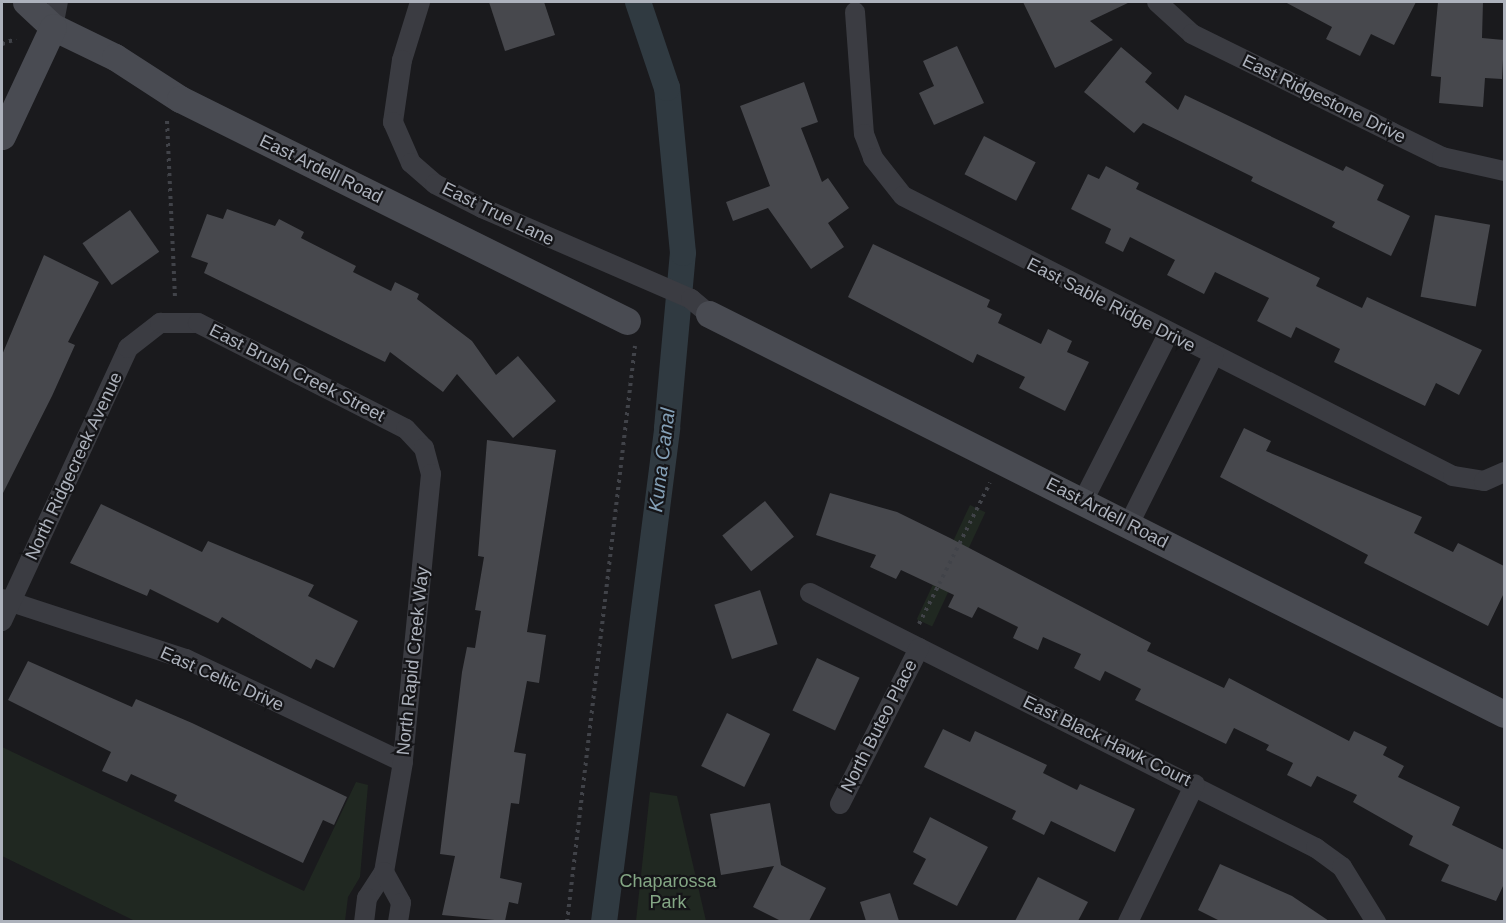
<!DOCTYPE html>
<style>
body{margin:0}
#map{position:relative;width:1506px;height:923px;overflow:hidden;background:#1a1a1d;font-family:Arial,sans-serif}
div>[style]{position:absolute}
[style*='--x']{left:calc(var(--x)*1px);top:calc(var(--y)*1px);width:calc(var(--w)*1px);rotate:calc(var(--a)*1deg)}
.green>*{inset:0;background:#202821;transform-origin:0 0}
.canal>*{height:26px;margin:-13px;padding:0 13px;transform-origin:13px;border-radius:13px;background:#303a41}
.building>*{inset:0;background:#47484d;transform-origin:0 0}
.path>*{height:4px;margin-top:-2px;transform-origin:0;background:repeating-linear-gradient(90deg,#414349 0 3px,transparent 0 7.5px)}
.street>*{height:20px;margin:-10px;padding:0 10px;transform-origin:10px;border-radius:10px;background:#3b3c42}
.secondary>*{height:27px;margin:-13.5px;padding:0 13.5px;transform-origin:13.5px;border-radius:13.5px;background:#494b52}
span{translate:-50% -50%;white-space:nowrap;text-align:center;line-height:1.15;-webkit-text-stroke:4.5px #151518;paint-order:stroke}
.street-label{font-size:18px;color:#adb2bc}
.park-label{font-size:18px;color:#84a785}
.water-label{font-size:20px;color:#84a0b7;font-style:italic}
.frame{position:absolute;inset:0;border:3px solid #adb2bc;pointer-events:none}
</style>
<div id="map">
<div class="green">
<div style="left:970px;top:505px;width:17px;height:126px;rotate:25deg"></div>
<div style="clip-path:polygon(2px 747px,304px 891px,356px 782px,368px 785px,360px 877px,348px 897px,345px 921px,135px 921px,2px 856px)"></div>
<div style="clip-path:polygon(650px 792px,677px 796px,706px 921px,636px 921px)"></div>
</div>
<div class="canal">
<div style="--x:604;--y:922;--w:498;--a:-82.7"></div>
<div style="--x:667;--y:428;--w:176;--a:-84.8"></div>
<div style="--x:683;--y:253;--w:166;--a:-95.5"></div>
<div style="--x:667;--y:88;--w:91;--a:-108.6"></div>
</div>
<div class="building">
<div style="clip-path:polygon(489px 2px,544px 2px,555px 35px,505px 51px)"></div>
<div style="clip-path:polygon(1023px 2px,1130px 2px,1090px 21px,1113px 40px,1055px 68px)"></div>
<div style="clip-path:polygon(1285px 2px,1416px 2px,1394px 45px,1371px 34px,1360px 56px,1326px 39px,1332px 27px)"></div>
<div style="clip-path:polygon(1438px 2px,1483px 2px,1482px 38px,1504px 40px,1502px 79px,1485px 78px,1483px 107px,1439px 103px,1441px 77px,1431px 76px)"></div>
<div style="clip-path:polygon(957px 46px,984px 103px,934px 125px,919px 93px,934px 86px,923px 61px)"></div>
<div style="clip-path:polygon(1121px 47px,1152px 73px,1145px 82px,1178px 110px,1185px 95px,1343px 171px,1346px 166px,1384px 185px,1377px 200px,1410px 216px,1391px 256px,1332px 227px,1335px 222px,1251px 181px,1253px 177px,1143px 123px,1134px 133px,1084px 92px)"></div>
<div style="clip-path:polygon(804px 82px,818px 122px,801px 128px,822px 182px,828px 178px,849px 208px,828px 223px,844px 247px,811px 269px,768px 208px,733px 221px,726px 202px,770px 186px,740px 106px)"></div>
<div style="left:984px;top:136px;width:58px;height:43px;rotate:27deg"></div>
<div style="clip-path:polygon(1106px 166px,1139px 183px,1136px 189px,1320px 278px,1316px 286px,1362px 308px,1367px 297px,1482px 350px,1459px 395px,1436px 383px,1425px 406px,1334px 362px,1340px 349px,1296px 327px,1291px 338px,1257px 321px,1269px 298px,1215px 272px,1204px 294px,1167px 275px,1175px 260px,1130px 237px,1123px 252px,1105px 243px,1111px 229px,1071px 209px,1088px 174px,1099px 179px)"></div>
<div style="clip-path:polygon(227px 209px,275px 226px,279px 219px,304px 232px,301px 238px,356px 266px,353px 272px,391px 291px,395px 282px,419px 294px,417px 299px,472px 341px,496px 375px,518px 356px,556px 401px,513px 438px,457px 374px,443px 392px,390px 352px,385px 362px,204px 273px,208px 263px,191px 257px,207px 214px,223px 219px)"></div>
<div style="left:130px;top:210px;width:51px;height:58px;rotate:55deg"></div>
<div style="left:1435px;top:215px;width:56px;height:83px;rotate:10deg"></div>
<div style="clip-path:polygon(873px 244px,990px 300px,987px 307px,1002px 314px,998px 323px,1041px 344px,1048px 329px,1072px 341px,1067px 352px,1089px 362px,1065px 411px,1019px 388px,1025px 377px,977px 354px,973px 363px,848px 297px)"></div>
<div style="clip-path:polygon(44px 255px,99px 282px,68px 342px,75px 345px,52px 396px,2px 495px,2px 355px)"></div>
<div style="clip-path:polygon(1244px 428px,1271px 441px,1266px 451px,1422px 517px,1414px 533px,1453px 552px,1458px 543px,1504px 566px,1504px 593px,1488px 626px,1364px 563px,1368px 555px,1220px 477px)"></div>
<div style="clip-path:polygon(487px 440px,556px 450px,527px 632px,546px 635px,539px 683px,527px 681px,514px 752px,526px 754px,519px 804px,511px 803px,500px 878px,522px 883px,518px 904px,509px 902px,505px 921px,442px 915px,455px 856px,440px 854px,462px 672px,467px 647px,475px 648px,481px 611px,475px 610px,484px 557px,478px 556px)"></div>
<div style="clip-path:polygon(830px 493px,897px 512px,950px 538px,1151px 643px,1147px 651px,1224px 688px,1229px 678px,1349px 741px,1354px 731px,1387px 747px,1383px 755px,1404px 766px,1398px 777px,1460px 807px,1452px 825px,1504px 850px,1504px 884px,1496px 901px,1441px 881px,1449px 865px,1409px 845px,1413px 836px,1353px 802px,1357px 795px,1317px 776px,1311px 787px,1287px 775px,1293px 763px,1266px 750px,1269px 745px,1234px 728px,1226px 744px,1135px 700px,1141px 689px,1105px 671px,1100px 681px,1074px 668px,1081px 654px,1043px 637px,1038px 650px,1013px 638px,1018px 627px,978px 607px,972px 618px,948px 607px,954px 595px,901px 570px,896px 579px,870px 567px,876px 555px,816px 535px)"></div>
<div style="left:765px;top:501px;width:46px;height:55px;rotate:51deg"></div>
<div style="clip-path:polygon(101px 504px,202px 552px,208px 541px,314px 585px,308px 596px,358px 621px,334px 668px,316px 659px,311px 669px,222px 617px,218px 623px,150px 589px,147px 596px,70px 563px)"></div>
<div style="left:760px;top:590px;width:57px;height:48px;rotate:72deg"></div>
<div style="left:817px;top:658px;width:47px;height:58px;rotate:25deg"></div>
<div style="clip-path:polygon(28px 661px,132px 707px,136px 699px,192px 723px,347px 797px,334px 825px,323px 820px,303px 863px,174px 801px,177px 795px,131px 774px,127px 782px,102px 771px,111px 752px,8px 700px)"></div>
<div style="left:727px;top:713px;width:48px;height:59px;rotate:26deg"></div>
<div style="clip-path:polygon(943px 729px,970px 742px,975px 731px,1047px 765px,1043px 773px,1077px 790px,1080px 784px,1135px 809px,1115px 852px,1051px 821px,1044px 835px,1012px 819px,1016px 811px,924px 767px)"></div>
<div style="clip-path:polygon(770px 803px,781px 865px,826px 888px,809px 921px,781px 921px,753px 907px,774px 866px,721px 875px,710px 814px)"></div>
<div style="clip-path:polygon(930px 817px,988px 847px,957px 906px,913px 884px,926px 859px,913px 852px)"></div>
<div style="clip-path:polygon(1220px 864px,1292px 896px,1329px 921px,1220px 921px,1198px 910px)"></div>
<div style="clip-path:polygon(1038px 877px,1088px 902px,1078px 921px,1015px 921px)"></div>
<div style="clip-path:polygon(890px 893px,899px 921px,866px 921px,860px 902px)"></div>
</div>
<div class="path">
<div style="--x:2;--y:44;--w:15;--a:-20"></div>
<div style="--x:167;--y:121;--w:179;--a:87.4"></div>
<div style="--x:919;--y:624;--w:158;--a:-63.3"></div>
<div style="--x:567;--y:922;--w:580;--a:-83.27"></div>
</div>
<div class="street">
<div style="--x:420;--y:2;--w:61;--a:107.2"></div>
<div style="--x:402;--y:60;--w:63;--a:98.3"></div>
<div style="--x:393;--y:122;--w:45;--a:66.3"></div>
<div style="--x:411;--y:163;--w:32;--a:41"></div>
<div style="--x:435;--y:184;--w:53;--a:27.1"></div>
<div style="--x:482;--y:208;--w:228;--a:23.5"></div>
<div style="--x:691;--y:299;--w:23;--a:40"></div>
<div style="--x:1157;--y:2;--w:47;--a:42.4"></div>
<div style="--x:1192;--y:34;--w:222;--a:26.2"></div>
<div style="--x:1391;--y:132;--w:57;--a:26.1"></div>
<div style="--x:1442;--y:157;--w:64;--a:12.7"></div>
<div style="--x:855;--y:12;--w:122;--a:85.8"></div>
<div style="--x:864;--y:134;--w:26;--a:69"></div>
<div style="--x:873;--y:158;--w:48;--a:51.7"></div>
<div style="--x:903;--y:196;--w:617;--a:26.98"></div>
<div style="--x:1453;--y:476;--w:31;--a:9"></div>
<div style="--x:1484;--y:481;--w:22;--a:-24"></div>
<div style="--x:53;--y:27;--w:25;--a:-79"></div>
<div style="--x:1083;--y:501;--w:187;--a:-63"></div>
<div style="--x:1129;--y:524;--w:188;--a:-63.4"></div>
<div style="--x:810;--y:593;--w:567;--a:26.75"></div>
<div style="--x:1316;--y:848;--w:32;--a:36"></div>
<div style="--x:1342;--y:867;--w:65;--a:58.3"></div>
<div style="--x:2;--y:599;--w:194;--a:18.1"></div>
<div style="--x:186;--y:659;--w:240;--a:25.4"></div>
<div style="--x:2;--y:621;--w:301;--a:-65.2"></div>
<div style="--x:128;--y:348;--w:41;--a:-38"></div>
<div style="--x:160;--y:323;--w:38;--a:0"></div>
<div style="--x:198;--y:323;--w:233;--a:27"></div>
<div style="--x:406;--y:429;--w:26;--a:47"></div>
<div style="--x:424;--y:448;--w:27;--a:75"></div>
<div style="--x:431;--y:474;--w:289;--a:95.6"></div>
<div style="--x:403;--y:762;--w:112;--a:99.8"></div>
<div style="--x:384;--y:872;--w:31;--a:123"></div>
<div style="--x:367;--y:898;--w:24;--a:97"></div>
<div style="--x:840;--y:804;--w:175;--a:-63.1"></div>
<div style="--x:384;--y:872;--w:35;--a:61"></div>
<div style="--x:401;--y:903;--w:19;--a:99"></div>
<div style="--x:1128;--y:922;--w:153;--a:-64.1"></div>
</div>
<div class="secondary">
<div style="--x:26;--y:2;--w:37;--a:43"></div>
<div style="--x:53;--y:27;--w:69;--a:25.8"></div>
<div style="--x:115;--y:57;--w:77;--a:32.9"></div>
<div style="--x:180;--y:99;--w:499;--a:26.4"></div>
<div style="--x:2;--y:136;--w:120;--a:-64.9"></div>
<div style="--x:709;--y:314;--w:890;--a:26.71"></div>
</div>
<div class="street-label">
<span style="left:1324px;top:99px;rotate:26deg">East Ridgestone Drive</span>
<span style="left:321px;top:169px;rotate:26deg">East Ardell Road</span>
<span style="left:498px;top:214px;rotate:26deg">East True Lane</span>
<span style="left:1111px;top:305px;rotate:27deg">East Sable Ridge Drive</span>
<span style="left:297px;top:373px;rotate:27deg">East Brush Creek Street</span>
<span style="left:74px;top:466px;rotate:-65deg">North Ridgecreek Avenue</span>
<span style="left:1107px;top:513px;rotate:27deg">East Ardell Road</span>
<span style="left:413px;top:661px;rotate:-84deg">North Rapid Creek Way</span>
<span style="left:222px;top:679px;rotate:24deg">East Celtic Drive</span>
<span style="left:879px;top:726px;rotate:-63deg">North Buteo Place</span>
<span style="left:1107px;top:741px;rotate:26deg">East Black Hawk Court</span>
</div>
<div class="park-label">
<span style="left:668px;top:892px">Chaparossa<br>Park</span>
</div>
<div class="water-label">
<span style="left:662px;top:460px;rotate:-83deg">Kuna Canal</span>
</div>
<div class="frame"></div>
</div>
